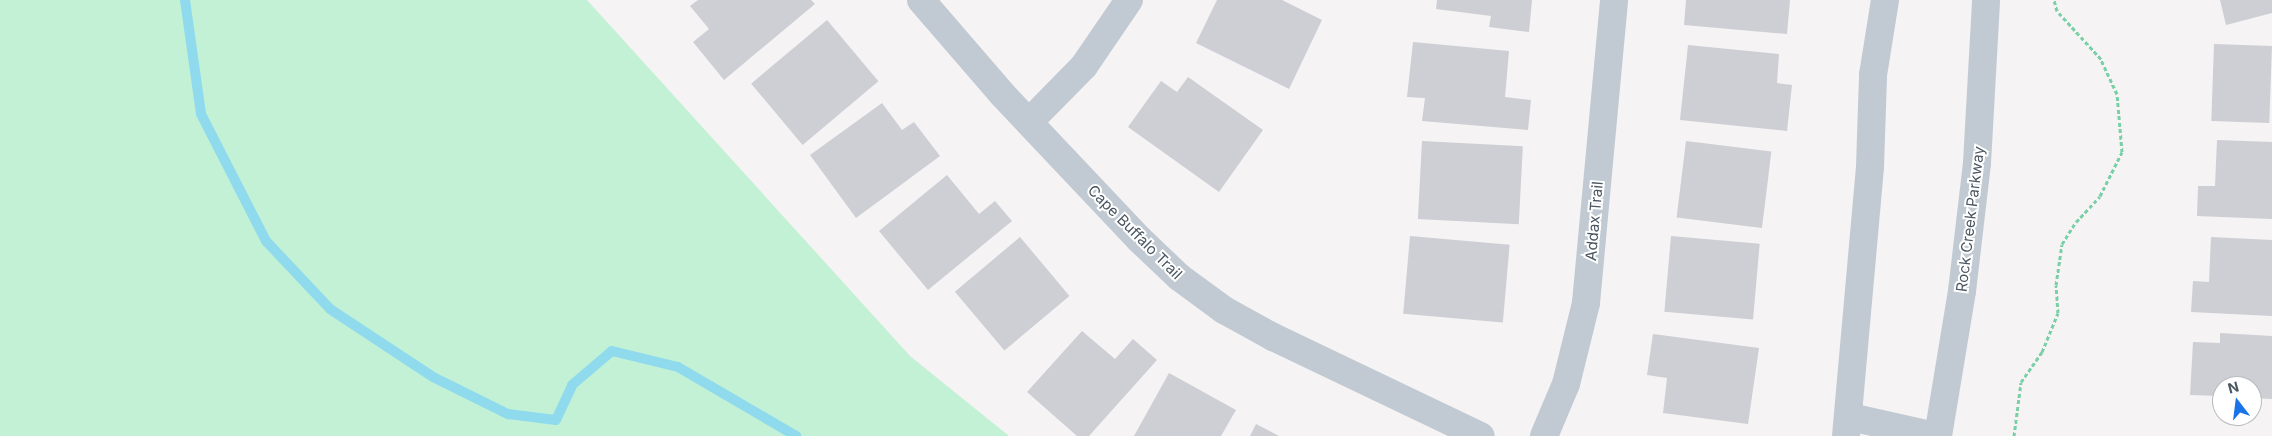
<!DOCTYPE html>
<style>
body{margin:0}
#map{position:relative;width:2272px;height:436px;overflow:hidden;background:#f5f3f3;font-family:Inter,sans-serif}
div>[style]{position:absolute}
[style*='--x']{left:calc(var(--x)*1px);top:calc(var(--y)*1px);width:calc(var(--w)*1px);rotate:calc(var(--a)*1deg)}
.green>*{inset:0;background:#c3f1d5}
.stream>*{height:10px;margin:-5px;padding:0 5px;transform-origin:5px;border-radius:5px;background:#90daee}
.building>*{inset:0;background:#cdcfd5;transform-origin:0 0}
.path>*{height:3px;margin-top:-1.5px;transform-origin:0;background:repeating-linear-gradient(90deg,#7ad0a6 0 4px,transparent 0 6.5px)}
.minor>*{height:28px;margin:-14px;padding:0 14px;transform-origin:14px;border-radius:14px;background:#c1cad2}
.tertiary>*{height:28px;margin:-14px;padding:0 14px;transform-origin:14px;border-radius:14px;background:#c1cad2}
span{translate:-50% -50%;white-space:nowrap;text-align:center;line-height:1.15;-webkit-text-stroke:4px #fff;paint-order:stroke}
.street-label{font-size:15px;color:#4a5661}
.north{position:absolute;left:2212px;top:376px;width:50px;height:50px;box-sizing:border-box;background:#fff;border:1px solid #b7bbc0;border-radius:50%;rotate:345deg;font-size:14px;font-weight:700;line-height:20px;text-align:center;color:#4a5661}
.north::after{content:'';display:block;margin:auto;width:18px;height:22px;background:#1a73e8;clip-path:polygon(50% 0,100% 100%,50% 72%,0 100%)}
</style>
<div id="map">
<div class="green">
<div style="clip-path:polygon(0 0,587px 0,910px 356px,1009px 436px,0 436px)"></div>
</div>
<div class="stream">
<div style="--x:185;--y:0;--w:115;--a:82"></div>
<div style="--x:201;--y:114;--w:143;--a:62.9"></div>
<div style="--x:266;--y:241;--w:93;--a:46.7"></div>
<div style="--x:330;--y:309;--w:123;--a:33.4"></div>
<div style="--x:433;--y:377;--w:84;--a:26.3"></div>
<div style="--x:508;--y:414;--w:48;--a:7.1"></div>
<div style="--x:556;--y:420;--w:38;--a:-65"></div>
<div style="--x:572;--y:385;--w:52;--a:-40.4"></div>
<div style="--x:612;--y:351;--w:68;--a:13.6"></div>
<div style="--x:678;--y:367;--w:137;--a:30.3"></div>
</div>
<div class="building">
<div style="clip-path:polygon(698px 0,811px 0,815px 4px,724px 80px,693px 42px,709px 29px,690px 6px)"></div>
<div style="clip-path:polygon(1217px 0,1282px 0,1322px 20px,1289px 89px,1196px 43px)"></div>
<div style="clip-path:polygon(1437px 0,1532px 0,1529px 32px,1489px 27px,1491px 16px,1436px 9px)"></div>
<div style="clip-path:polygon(1686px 0,1790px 0,1787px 34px,1684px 25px)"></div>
<div style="clip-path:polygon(2220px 0,2272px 0,2272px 13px,2226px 25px)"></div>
<div style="left:827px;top:20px;width:80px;height:99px;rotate:50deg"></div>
<div style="clip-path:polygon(1413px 42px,1509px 51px,1505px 97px,1531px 100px,1528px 130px,1422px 121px,1425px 98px,1407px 97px)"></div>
<div style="left:2214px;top:44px;width:58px;height:77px;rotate:2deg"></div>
<div style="clip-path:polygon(1688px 45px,1779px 54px,1777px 83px,1792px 85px,1787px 131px,1680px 120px)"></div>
<div style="clip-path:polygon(1188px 77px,1263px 130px,1219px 192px,1128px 127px,1161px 81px,1177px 92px)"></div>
<div style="clip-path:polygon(882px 103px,902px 130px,914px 122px,940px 156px,856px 218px,810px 155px)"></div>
<div style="clip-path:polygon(2217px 140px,2272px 142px,2272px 219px,2197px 216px,2198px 186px,2215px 186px)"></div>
<div style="left:1422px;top:141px;width:101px;height:78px;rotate:3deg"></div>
<div style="left:1686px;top:141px;width:86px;height:77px;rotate:7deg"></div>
<div style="clip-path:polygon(947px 175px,979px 214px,995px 201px,1012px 221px,928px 290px,879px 231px)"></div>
<div style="left:1410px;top:236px;width:100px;height:78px;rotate:5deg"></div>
<div style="left:1671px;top:236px;width:89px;height:76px;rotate:5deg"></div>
<div style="left:1020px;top:237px;width:77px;height:85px;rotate:50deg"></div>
<div style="clip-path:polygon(2211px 237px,2272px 240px,2272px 316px,2191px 312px,2193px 281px,2209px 282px)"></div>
<div style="clip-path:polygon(1082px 331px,1115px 359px,1133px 339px,1157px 360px,1089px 436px,1077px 436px,1027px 392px)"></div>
<div style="clip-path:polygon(2220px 333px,2272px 336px,2272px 399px,2252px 398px,2252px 386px,2222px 386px,2222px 396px,2190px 395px,2193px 342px,2220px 343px)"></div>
<div style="clip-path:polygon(1653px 334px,1759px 348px,1748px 424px,1663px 413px,1667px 378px,1647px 375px)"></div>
<div style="clip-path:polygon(1169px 373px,1236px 410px,1221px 436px,1134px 436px)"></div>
<div style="clip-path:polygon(1256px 424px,1279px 436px,1250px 436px)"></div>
</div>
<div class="path">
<div style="--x:2014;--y:436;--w:54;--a:-82.6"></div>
<div style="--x:2021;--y:382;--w:37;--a:-55"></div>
<div style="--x:2042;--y:352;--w:42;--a:-67.7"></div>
<div style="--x:2058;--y:313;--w:28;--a:-94"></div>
<div style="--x:2056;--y:285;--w:41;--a:-81.7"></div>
<div style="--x:2062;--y:244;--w:26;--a:-58"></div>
<div style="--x:2076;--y:222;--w:35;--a:-47"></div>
<div style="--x:2100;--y:196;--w:49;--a:-63.4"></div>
<div style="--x:2122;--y:152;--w:58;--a:-94.9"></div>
<div style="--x:2117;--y:94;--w:38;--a:-115"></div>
<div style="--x:2101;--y:59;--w:65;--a:-132.5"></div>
<div style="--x:2057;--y:11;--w:11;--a:-105"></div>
</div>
<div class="minor">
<div style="--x:921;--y:0;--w:124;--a:49.2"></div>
<div style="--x:1002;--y:94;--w:199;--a:46.6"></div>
<div style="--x:1139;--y:239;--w:55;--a:43.5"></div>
<div style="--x:1179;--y:277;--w:56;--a:36.3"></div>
<div style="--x:1224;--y:310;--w:56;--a:28.9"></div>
<div style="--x:1273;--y:337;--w:230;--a:25.5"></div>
<div style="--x:1029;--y:122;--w:78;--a:-45.5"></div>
<div style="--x:1084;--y:66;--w:80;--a:-55.7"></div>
<div style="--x:1850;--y:417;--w:88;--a:12.5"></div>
<div style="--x:1544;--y:436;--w:56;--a:-67.1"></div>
<div style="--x:1566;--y:384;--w:83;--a:-76.1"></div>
<div style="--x:1586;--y:303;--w:304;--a:-84.7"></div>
</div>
<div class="tertiary">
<div style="--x:1846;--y:436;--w:270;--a:-84.9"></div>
<div style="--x:1870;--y:167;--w:92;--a:-88.1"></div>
<div style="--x:1873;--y:75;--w:76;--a:-80.9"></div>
<div style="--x:1938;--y:436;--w:147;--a:-80.6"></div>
<div style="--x:1962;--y:291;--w:129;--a:-83.3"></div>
<div style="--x:1977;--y:163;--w:163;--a:-86.8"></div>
</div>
<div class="street-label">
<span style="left:1970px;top:219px;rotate:-83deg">Rock Creek Parkway</span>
<span style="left:1594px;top:221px;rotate:-85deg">Addax Trail</span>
<span style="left:1135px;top:232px;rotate:45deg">Cape Buffalo Trail</span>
</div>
<div class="north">N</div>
</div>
